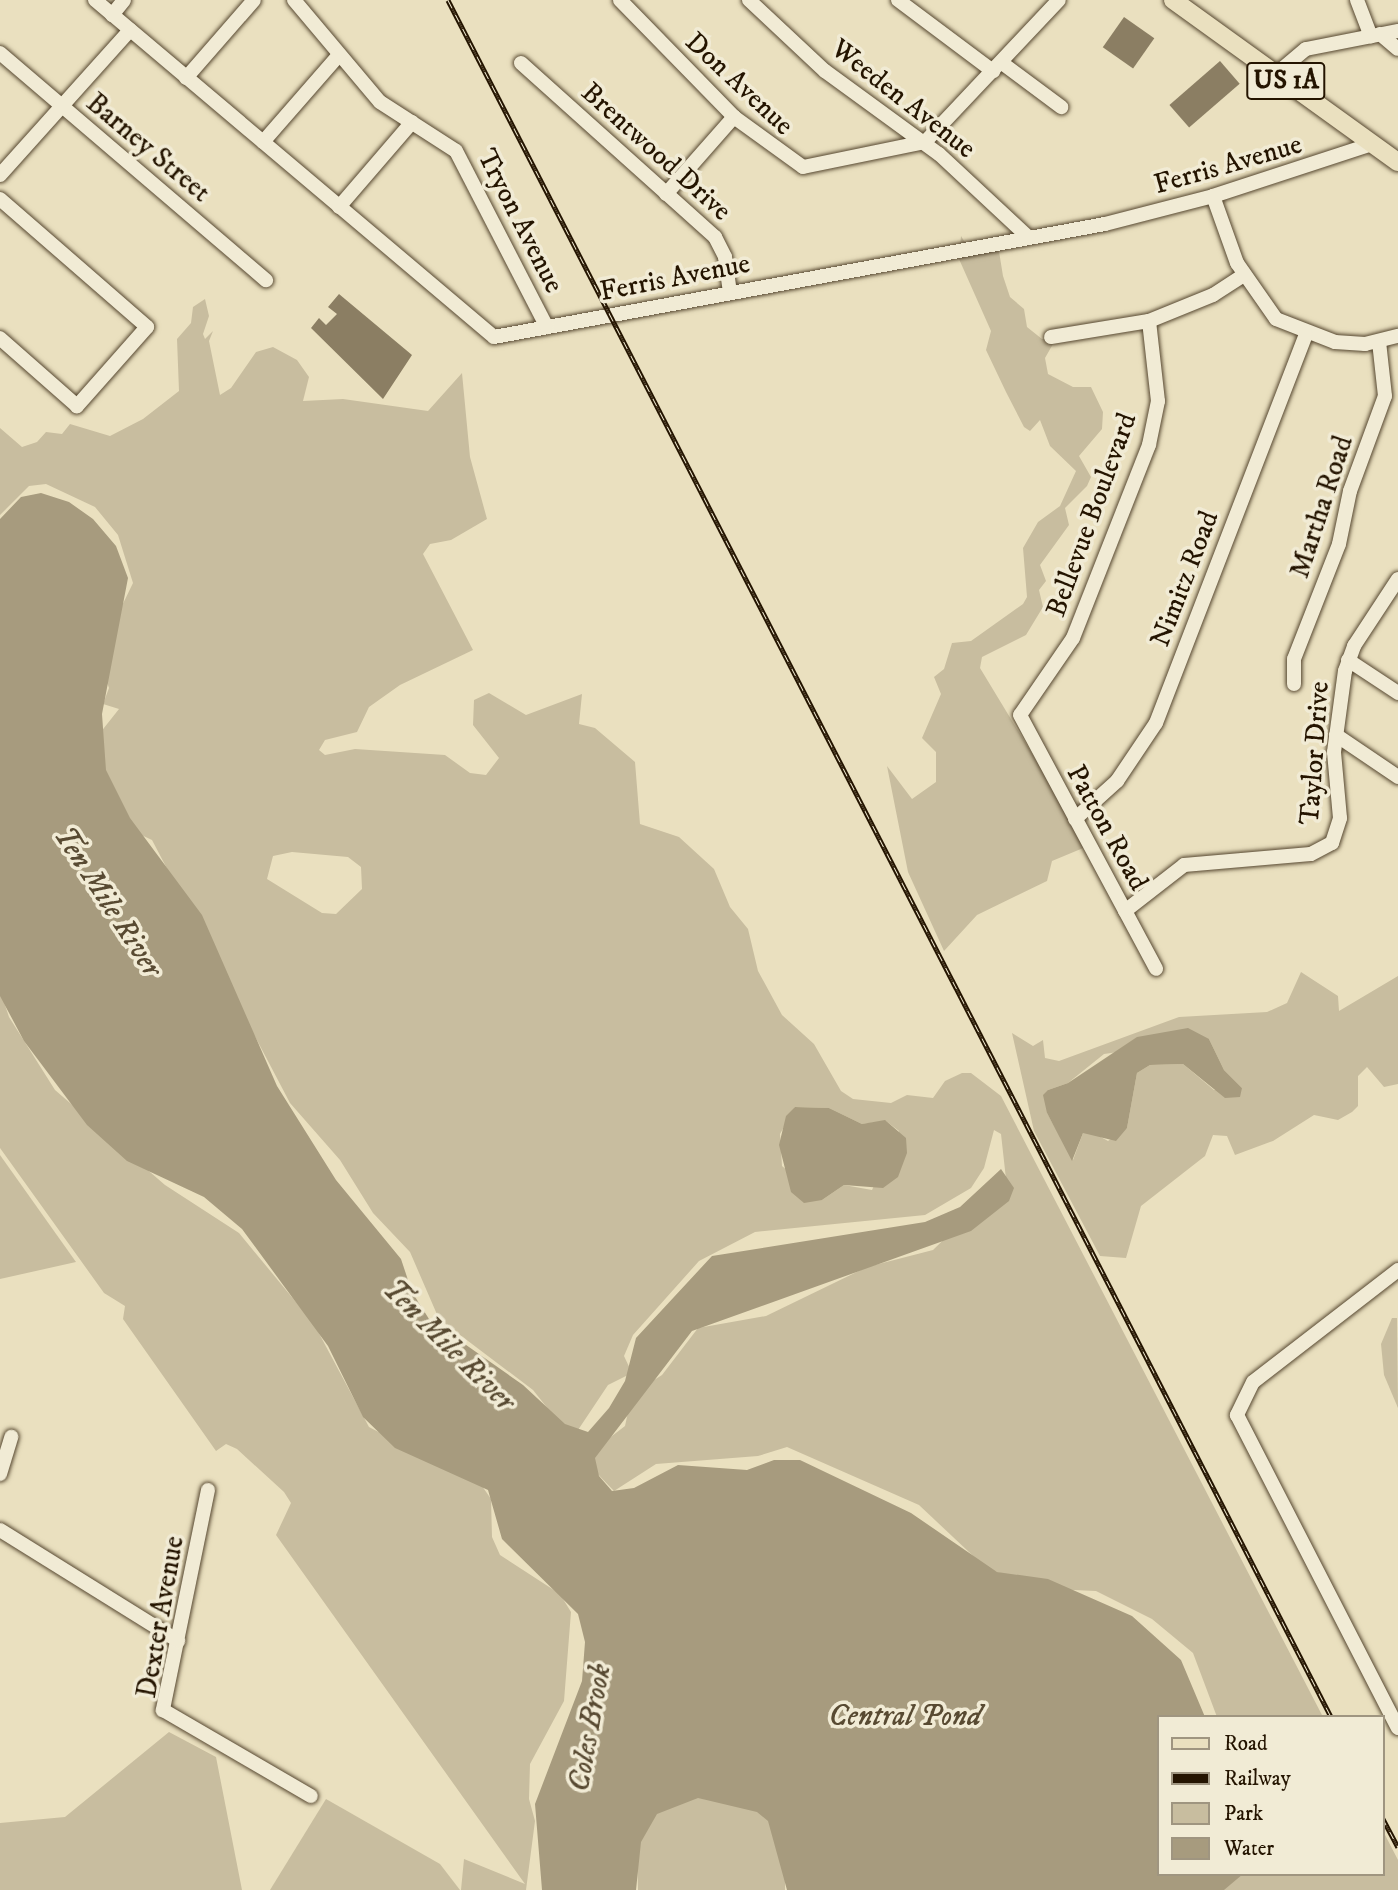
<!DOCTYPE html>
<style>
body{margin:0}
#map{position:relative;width:1398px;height:1890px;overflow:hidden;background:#eae0bf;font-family:"IM FELL DW Pica",serif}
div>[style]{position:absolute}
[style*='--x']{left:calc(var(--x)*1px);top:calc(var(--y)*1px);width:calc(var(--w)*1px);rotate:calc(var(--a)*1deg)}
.green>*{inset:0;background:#c8bd9f}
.water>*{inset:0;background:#a79b7e}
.building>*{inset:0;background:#8b7e63;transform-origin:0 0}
.roads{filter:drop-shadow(0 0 2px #564730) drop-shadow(0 0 2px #564730)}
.minor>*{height:14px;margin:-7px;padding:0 7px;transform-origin:7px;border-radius:7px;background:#f1ebd5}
.major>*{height:18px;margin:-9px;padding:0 9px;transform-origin:9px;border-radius:9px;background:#eae0bf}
.rail>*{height:5px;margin-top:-2.5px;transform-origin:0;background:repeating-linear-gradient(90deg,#f1ebd5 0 8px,#241400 0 16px);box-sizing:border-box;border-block:2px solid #241400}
span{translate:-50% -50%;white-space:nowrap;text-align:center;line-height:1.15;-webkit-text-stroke:7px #f1ebd5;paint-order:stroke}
.shield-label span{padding:2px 5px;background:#f1ebd5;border:2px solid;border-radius:5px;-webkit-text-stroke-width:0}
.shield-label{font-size:26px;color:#241400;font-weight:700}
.street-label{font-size:28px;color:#241400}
.water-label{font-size:30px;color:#584a32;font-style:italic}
.legend{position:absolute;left:1157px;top:1715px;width:228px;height:161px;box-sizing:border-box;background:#f1ebd5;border:2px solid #9f9580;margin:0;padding:9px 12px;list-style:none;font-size:21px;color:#241400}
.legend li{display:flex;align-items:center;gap:14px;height:35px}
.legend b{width:35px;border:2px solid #9f9580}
</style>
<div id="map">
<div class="green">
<div style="clip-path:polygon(961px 236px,966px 244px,997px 239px,1003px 276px,1010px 297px,1024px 309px,1027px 327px,1042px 339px,1057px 337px,1045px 358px,1048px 374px,1073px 387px,1091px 387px,1103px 412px,1102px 429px,1079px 456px,1091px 477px,1087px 486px,1065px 508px,1069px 525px,1040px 565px,1046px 581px,1039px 590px,1043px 607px,1026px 635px,982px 657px,980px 668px,1088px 846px,1052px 861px,1047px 881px,977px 915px,944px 951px,908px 872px,887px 766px,912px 799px,936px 782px,936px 752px,922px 738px,941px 694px,934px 677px,944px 669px,952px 643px,971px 641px,1023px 604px,1027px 597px,1023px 548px,1038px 522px,1060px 506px,1076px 471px,1050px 446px,1040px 420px,1030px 431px,1024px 427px,1006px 392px,986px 350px,991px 331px,959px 259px)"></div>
<div style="clip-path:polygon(evenodd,205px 299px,209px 316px,203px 334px,205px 339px,213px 331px,209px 341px,220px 395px,231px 388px,256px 352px,273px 347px,297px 360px,309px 377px,303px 401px,343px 399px,428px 411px,462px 373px,470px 457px,487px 519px,451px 540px,430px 544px,423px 554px,473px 650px,400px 685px,369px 707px,357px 732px,325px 740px,319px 750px,325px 755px,355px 749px,445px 755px,470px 773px,486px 775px,499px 758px,473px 725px,474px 700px,489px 693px,526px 715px,582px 694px,579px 724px,595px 728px,635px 762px,640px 824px,679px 837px,714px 869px,730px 907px,748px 929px,758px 971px,782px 1015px,814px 1044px,841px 1091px,853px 1099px,891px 1103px,907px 1095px,933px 1098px,945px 1081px,962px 1073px,971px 1073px,1001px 1096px,1323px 1717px,1217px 1717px,1193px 1653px,1152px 1619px,1096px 1591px,1052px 1589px,987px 1569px,919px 1505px,787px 1447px,758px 1456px,656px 1464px,614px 1491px,591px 1467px,599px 1446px,625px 1426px,632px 1394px,662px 1375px,698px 1328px,766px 1316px,867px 1267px,933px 1250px,1006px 1179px,1001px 1134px,994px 1130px,984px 1168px,971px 1188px,925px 1215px,755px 1232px,699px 1261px,633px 1335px,624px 1356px,632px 1373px,608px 1385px,576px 1433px,557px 1420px,533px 1390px,439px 1319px,410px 1252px,373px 1213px,340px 1160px,290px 1103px,152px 840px,120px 825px,96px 738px,119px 709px,103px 704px,109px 688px,103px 671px,117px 616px,133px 583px,118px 535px,95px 507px,46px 484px,29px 486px,0 515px,0 428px,22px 447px,37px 442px,46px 432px,62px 434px,70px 424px,110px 436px,143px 419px,179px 391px,177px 339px,191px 323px,193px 307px,205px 299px,292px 852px,348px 857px,361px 867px,362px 889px,336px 914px,322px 913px,267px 879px,273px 856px,292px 852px,205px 299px,795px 1107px,829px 1108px,862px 1124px,886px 1121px,899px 1131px,872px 1190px,844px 1185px,822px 1200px,782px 1166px,780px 1134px,795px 1107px)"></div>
<div style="clip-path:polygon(evenodd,1301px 972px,1338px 996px,1339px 1011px,1398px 976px,1398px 1084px,1384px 1087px,1367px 1067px,1358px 1076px,1358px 1106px,1352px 1112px,1338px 1120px,1314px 1115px,1273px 1141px,1235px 1155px,1227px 1136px,1213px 1135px,1205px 1156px,1141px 1206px,1126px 1258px,1100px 1256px,1034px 1131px,1012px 1033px,1033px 1046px,1043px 1040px,1045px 1058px,1059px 1061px,1179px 1017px,1267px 1012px,1287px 1003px,1301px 972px,1209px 1039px,1224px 1070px,1242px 1088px,1214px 1090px,1183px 1064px,1150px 1065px,1137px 1073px,1127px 1128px,1108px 1141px,1090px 1131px,1083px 1133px,1073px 1160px,1047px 1113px,1048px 1090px,1068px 1083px,1104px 1054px,1209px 1039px)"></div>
<div style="clip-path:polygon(0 990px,9px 1017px,55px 1090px,165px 1185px,239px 1233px,314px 1324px,369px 1427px,482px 1486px,491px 1499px,492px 1537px,500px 1555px,560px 1594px,571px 1612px,564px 1701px,530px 1764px,529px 1799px,535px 1821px,526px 1890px,461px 1890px,464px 1859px,525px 1884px,276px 1535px,291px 1503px,284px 1492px,237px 1449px,226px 1444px,216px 1451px,123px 1319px,125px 1306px,104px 1293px,0 1148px)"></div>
<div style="clip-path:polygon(0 1155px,76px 1262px,0 1279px)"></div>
<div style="clip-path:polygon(1392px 1318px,1397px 1318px,1398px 1408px,1384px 1375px,1381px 1344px)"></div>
<div style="clip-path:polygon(169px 1732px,216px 1757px,242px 1890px,0 1890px,0 1823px,65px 1817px)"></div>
<div style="clip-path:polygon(696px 1789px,766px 1813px,785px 1860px,785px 1890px,638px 1890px,637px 1839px,648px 1810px)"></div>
<div style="clip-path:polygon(326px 1799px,440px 1864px,460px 1890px,270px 1890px)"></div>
<div style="clip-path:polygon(1382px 1829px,1398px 1860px,1398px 1890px,1216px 1890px,1221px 1874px,1382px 1874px)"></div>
</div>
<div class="water">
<div style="clip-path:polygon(41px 493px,69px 502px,93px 519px,116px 546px,128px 578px,102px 714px,106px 770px,130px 818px,202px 915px,277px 1086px,336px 1180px,401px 1259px,412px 1292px,429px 1319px,523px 1385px,565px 1424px,588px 1432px,609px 1408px,625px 1381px,636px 1338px,712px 1256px,925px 1222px,960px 1207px,1001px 1169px,1014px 1188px,1009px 1201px,971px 1231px,692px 1331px,595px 1458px,599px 1476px,612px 1491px,634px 1488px,678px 1465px,747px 1470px,774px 1460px,800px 1460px,911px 1513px,997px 1572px,1048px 1579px,1132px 1616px,1181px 1660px,1205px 1717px,1158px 1717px,1158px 1874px,1243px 1874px,1224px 1890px,787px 1890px,768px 1821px,757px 1812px,698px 1798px,657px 1814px,641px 1842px,636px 1890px,542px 1890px,535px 1804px,582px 1681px,585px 1642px,578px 1614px,502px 1539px,488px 1490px,395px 1448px,363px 1417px,328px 1346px,242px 1229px,204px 1197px,127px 1161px,87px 1125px,24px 1041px,0 996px,0 519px,21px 497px)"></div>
<div style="clip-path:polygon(1188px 1028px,1209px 1039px,1224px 1070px,1242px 1088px,1240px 1097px,1225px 1098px,1183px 1064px,1150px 1065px,1137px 1073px,1127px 1128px,1116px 1141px,1083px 1133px,1072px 1161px,1047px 1113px,1043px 1095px,1048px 1090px,1068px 1083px,1137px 1037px)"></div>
<div style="clip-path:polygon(795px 1107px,829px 1108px,862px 1124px,885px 1120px,906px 1138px,907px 1153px,898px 1177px,883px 1188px,844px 1185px,822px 1200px,804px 1203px,791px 1192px,779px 1145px,786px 1116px)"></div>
</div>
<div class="building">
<div style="left:1124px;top:17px;width:37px;height:37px;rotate:35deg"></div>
<div style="left:1220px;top:61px;width:30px;height:67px;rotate:49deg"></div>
<div style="clip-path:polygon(339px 294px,412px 355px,383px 399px,311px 328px,319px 318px,326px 325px,337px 314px,328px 307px)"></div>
</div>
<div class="roads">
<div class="minor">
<div style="--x:95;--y:0;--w:522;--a:40.18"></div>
<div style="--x:494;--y:337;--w:621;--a:-10.48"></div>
<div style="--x:1105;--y:224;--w:112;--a:-14.5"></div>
<div style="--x:1213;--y:196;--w:167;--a:-18.1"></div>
<div style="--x:294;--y:0;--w:133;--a:49.9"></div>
<div style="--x:380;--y:102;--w:90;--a:32.8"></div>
<div style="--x:456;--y:151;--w:198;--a:62.7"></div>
<div style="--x:620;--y:0;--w:163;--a:45.7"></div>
<div style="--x:734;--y:117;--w:85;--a:35.9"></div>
<div style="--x:803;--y:167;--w:125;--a:-11.6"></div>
<div style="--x:925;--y:142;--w:195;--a:-46.7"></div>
<div style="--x:749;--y:0;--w:104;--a:43.1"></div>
<div style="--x:825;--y:71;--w:141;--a:36.1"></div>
<div style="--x:939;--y:154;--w:122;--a:43"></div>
<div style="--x:898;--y:0;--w:119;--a:36.8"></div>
<div style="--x:1357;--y:0;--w:39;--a:69"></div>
<div style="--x:112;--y:15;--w:19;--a:-51"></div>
<div style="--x:1380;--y:34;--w:23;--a:40"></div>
<div style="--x:0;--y:53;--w:350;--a:40.5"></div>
<div style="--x:521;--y:63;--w:261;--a:41.9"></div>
<div style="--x:715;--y:237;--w:22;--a:63"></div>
<div style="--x:725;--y:257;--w:36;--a:82"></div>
<div style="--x:1002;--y:63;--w:74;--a:36.7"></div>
<div style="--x:1276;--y:74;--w:39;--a:-40"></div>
<div style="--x:1306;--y:49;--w:94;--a:-11.1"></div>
<div style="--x:186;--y:78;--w:103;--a:-48.9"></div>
<div style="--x:263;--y:142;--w:116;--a:-48.9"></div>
<div style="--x:0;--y:175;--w:195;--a:-48.1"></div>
<div style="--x:666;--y:194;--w:103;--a:-48.6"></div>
<div style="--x:1213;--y:196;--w:71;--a:70.3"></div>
<div style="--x:1237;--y:263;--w:68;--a:55.1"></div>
<div style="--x:1276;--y:319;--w:63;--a:21.3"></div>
<div style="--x:1335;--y:342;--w:30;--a:4"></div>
<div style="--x:1365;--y:344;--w:34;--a:-14"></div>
<div style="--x:0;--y:199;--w:195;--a:41"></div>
<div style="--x:147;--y:327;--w:106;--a:131.5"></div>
<div style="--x:77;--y:406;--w:103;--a:-138.6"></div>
<div style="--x:339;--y:207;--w:112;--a:-49.3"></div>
<div style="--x:1149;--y:321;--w:81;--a:83.6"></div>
<div style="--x:1158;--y:401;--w:45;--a:101.6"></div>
<div style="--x:1149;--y:445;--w:207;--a:111.5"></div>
<div style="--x:1073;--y:638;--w:93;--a:124.5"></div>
<div style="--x:1020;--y:715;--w:288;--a:61.8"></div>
<div style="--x:1051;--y:337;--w:99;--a:-9.3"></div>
<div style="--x:1149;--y:321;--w:69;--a:-22.1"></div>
<div style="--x:1213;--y:295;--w:37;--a:-33"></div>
<div style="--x:1348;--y:660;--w:60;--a:33.4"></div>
<div style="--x:1294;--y:684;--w:25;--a:-90"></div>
<div style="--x:1294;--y:659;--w:123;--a:-68.6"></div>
<div style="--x:1339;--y:544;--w:54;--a:-78.3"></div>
<div style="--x:1350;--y:491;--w:101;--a:-69.8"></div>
<div style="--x:1385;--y:396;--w:54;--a:-96.3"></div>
<div style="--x:1336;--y:735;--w:75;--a:34.1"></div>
<div style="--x:1075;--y:819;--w:57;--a:-42.1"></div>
<div style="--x:1117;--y:781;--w:70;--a:-56.1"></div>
<div style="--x:1156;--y:723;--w:416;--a:-68.9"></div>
<div style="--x:1125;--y:911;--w:75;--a:-37.9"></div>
<div style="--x:1184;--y:865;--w:127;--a:-5"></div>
<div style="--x:1311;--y:854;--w:24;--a:-28"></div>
<div style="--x:1332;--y:843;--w:26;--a:-72"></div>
<div style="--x:1340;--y:818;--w:66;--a:-95.2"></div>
<div style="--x:1334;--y:752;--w:82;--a:-82.3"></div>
<div style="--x:1345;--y:671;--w:27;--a:-70"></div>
<div style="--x:1354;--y:646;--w:80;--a:-56.7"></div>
<div style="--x:1398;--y:1270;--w:183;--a:142.3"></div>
<div style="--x:1253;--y:1382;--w:37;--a:116"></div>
<div style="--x:1237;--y:1415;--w:352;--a:62.8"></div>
<div style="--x:0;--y:1474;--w:39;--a:-73"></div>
<div style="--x:208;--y:1490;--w:225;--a:101.6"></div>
<div style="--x:163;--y:1710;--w:171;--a:30.2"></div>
<div style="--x:0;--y:1530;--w:210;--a:31.9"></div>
</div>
<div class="major">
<div style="--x:1173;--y:0;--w:277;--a:35.8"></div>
</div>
</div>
<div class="rail">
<div style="--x:448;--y:0;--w:1931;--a:62.78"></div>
<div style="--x:1382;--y:1817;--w:34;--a:62"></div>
</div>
<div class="shield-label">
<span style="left:1286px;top:81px">US 1A</span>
</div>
<div class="street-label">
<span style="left:739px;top:84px;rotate:43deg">Don Avenue</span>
<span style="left:903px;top:99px;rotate:38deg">Weeden Avenue</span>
<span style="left:148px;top:148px;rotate:40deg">Barney Street</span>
<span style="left:656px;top:152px;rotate:42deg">Brentwood Drive</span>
<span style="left:1228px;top:165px;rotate:-16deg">Ferris Avenue</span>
<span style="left:520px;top:221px;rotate:63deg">Tryon Avenue</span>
<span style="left:675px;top:278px;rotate:-11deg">Ferris Avenue</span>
<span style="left:1322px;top:507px;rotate:-72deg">Martha Road</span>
<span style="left:1092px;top:515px;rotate:-70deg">Bellevue Boulevard</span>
<span style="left:1185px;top:579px;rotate:-69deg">Nimitz Road</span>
<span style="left:1315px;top:753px;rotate:-86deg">Taylor Drive</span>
<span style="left:1107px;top:828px;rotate:61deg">Patton Road</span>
<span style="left:161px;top:1617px;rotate:-80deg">Dexter Avenue</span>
</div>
<div class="water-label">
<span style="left:107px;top:902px;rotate:57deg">Ten Mile River</span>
<span style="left:448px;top:1346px;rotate:45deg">Ten Mile River</span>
<span style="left:905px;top:1717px">Central Pond</span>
<span style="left:591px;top:1728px;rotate:-80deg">Coles Brook</span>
</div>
<ul class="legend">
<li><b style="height:9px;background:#eae0bf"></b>Road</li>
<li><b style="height:9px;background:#241400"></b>Railway</li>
<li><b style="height:19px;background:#c8bd9f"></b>Park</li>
<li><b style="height:19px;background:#a79b7e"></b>Water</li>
</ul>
</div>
